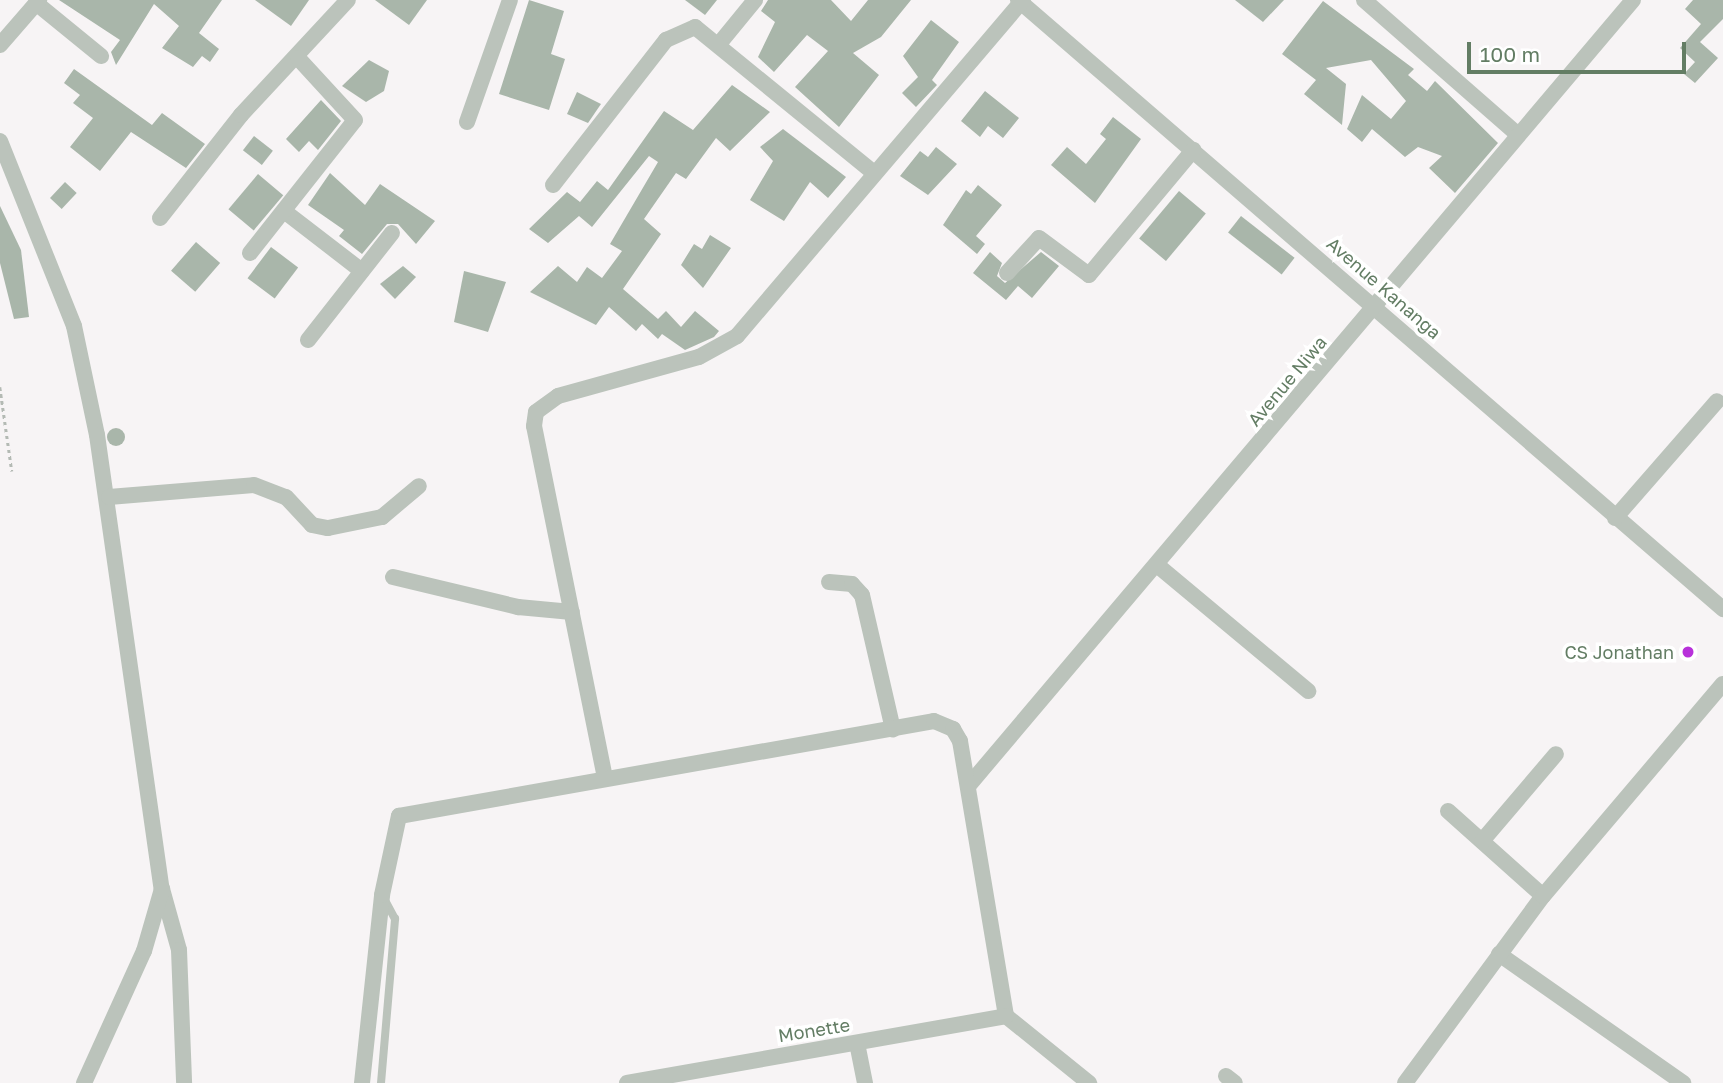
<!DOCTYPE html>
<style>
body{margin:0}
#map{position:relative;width:1723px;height:1083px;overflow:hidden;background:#f7f4f5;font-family:"Golos Text",sans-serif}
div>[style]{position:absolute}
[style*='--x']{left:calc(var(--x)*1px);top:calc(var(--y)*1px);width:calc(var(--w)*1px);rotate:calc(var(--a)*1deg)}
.building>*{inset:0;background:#a9b6aa;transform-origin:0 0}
.round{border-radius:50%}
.path>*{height:2.5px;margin-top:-1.25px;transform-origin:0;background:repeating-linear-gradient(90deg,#b4bab4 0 3.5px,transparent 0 7px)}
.lane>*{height:8px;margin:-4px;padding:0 4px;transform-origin:4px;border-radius:4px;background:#bbc3bb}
.street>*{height:16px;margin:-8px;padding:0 8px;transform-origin:8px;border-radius:8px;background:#bbc3bb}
.dots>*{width:19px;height:19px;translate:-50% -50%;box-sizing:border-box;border:4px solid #fff;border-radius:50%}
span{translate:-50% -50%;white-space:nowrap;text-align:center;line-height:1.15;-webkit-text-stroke:7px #fff;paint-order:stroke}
.street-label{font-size:18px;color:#637d64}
.poi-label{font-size:18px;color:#637d64}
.right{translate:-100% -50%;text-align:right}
.scale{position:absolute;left:1467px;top:42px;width:219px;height:32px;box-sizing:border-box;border:4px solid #637d64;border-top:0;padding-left:9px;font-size:21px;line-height:24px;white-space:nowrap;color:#637d64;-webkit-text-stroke:5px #fff;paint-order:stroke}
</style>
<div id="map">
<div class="building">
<div style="clip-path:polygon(59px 0,222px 0,199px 33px,219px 49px,210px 62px,202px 56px,193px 67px,162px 48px,179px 26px,154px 4px,116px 65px,111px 52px,120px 40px)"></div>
<div style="clip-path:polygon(255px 0,309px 0,291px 26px)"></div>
<div style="clip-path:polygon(375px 0,427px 0,409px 25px)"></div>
<div style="clip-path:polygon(529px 0,564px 11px,551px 54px,565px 59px,549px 110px,499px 94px)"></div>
<div style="clip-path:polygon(685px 0,717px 0,705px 15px)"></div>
<div style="clip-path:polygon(768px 0,831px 0,851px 21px,868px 0,911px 0,881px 37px,853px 53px,879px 75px,839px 127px,795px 87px,828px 51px,807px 35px,774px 72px,758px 57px,775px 22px,761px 11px)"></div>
<div style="clip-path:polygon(1235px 0,1284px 0,1263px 22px)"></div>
<div style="clip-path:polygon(1693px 0,1723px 0,1723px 19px,1700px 42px,1718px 58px,1695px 83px,1684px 74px,1695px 62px,1680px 48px,1701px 24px,1685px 9px)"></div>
<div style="clip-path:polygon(1323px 1px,1414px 69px,1408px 75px,1427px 91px,1435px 81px,1498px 143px,1455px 193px,1429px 168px,1442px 156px,1418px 147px,1405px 157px,1372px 129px,1362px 142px,1347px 129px,1362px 95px,1391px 119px,1406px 101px,1371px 60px,1326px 68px,1346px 84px,1342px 125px,1304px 94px,1316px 80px,1282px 54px)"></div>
<div style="clip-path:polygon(931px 20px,959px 42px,932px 80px,937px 85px,916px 107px,902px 93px,918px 77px,903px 56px)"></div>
<div style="clip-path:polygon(369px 60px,389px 71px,384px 91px,366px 102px,342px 86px)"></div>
<div style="clip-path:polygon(74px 69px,152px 125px,162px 113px,205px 144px,186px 168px,131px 132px,100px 171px,70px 147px,93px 118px,73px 103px,80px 95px,64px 83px)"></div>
<div style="clip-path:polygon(732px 85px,770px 112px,730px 151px,716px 138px,686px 179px,676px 173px,644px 219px,661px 234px,623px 289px,658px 319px,666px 311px,681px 327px,695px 311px,719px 331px,714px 337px,685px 350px,662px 334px,658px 339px,642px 324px,636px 331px,609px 307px,596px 325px,530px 292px,558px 266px,577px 282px,587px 267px,602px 278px,622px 251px,610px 244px,658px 162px,649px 156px,592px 227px,579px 216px,548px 243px,529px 229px,567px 192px,580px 202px,597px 181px,608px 190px,664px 111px,693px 130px)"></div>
<div style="clip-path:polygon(985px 91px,1019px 118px,1003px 138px,988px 126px,980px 137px,961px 121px)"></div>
<div style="clip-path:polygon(577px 92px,601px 104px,588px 123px,567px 114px)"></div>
<div style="clip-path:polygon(321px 100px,341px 121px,318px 150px,309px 141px,299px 152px,286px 139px)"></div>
<div style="clip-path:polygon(1113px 117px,1141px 139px,1095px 203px,1051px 165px,1067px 147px,1086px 164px,1106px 139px,1100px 134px)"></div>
<div style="clip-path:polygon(783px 129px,846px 177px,828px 198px,810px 182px,784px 221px,750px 200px,773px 161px,760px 147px)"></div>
<div style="left:254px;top:136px;width:24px;height:18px;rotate:38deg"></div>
<div style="clip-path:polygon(936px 147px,957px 164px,928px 195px,900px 176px,920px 151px,928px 157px)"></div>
<div style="clip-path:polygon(330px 173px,365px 205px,380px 184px,435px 221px,416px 244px,398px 224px,387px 224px,362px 254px,339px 236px,344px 230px,308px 205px)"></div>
<div style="left:258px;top:174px;width:33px;height:46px;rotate:40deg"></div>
<div style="left:65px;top:182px;width:16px;height:22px;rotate:43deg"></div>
<div style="clip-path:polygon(978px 185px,1002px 205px,976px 236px,985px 244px,977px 254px,943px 225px,966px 190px,971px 194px)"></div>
<div style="left:1179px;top:191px;width:35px;height:62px;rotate:40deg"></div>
<div style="clip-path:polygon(0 206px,21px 250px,29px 317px,14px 319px,0 263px)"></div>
<div style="left:1241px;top:216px;width:68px;height:21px;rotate:38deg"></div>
<div style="clip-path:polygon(710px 235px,731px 248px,703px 288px,681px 265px,694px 244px,702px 249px)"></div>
<div style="left:196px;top:242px;width:32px;height:38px;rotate:41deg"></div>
<div style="left:271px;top:247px;width:34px;height:39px;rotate:37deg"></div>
<div style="clip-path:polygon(990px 252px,1002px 263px,997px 276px,1005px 283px,1041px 252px,1059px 266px,1032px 298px,1018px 286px,1006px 300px,973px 273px)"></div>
<div style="clip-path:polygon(403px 266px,416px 277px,395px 299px,380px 284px)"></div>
<div style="clip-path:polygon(464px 271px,506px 282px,488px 332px,454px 322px)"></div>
<div class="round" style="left:107px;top:428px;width:18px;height:18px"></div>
</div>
<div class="path">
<div style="--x:0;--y:387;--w:85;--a:81.9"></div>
</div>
<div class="lane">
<div style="--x:381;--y:1083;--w:165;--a:-85.1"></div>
<div style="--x:395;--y:919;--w:24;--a:-118"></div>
</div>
<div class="street">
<div style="--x:1018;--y:0;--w:932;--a:40.82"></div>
<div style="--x:1364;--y:0;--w:205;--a:41.2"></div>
<div style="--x:36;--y:3;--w:84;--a:39.2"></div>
<div style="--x:719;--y:44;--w:57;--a:-50.7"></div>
<div style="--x:0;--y:45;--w:60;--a:-49.1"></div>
<div style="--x:467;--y:122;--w:129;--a:-70.6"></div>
<div style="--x:0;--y:141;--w:199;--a:68.2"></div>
<div style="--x:74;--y:326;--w:111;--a:78.1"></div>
<div style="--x:97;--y:435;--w:459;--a:81.9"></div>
<div style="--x:162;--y:889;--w:63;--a:74.4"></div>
<div style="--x:179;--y:950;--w:133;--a:87.8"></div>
<div style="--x:553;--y:185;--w:184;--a:-52.1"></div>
<div style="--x:666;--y:40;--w:32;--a:-24"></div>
<div style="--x:695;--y:27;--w:231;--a:39.2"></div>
<div style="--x:284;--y:211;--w:98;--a:37.6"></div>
<div style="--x:160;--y:218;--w:131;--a:-51.8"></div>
<div style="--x:241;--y:115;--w:157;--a:-47.1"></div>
<div style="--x:250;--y:253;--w:169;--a:-51.7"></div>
<div style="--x:355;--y:120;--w:84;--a:-132.6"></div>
<div style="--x:1007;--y:273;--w:47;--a:-47.6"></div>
<div style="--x:1039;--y:238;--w:62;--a:36.5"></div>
<div style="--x:1089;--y:275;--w:163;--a:-50.2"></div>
<div style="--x:308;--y:340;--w:136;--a:-51.9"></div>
<div style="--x:109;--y:497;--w:145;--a:-4.7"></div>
<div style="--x:254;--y:485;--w:34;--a:21"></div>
<div style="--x:286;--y:497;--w:38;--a:47"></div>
<div style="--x:312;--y:525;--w:16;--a:11"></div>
<div style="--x:328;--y:528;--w:55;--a:-11.5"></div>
<div style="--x:382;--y:517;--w:48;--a:-40"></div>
<div style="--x:1615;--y:518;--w:155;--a:-48.9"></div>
<div style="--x:1157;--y:565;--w:197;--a:39.8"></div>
<div style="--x:393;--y:577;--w:129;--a:13.5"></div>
<div style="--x:518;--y:607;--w:54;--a:5.3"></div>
<div style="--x:829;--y:582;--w:23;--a:5"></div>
<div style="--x:852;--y:584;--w:15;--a:48"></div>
<div style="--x:862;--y:595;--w:138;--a:77"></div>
<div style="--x:605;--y:778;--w:359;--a:-101.4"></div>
<div style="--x:534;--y:426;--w:14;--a:-82"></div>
<div style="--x:536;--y:412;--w:27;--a:-36"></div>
<div style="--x:558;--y:396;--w:146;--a:-15.5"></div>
<div style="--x:699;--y:357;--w:43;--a:-28.9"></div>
<div style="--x:737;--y:336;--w:441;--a:-49.6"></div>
<div style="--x:969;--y:785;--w:1028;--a:-49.77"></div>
<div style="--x:1448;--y:811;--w:127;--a:41.8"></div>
<div style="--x:1482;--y:841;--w:114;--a:-49.6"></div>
<div style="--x:1499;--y:954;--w:225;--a:35"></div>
<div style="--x:857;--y:1043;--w:41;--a:78.7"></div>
<div style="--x:1226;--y:1076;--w:11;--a:38"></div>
<div style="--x:84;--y:1083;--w:145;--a:-65.6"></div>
<div style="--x:144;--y:951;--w:65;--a:-73.8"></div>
<div style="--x:362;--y:1083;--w:189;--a:-83.9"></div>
<div style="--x:382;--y:895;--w:81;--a:-77.9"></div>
<div style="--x:399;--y:816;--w:543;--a:-10.07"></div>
<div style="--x:934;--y:721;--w:21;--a:23"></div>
<div style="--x:953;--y:729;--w:14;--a:60"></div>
<div style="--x:960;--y:741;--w:279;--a:80.5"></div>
<div style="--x:1006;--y:1016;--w:107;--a:38.9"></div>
<div style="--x:627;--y:1083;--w:385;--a:-10"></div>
<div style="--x:1405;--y:1083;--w:232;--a:-53.6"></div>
<div style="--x:1543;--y:896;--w:278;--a:-49.7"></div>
</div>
<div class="dots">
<div style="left:1688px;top:652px;background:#b831da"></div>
</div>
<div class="street-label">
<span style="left:1384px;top:288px;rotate:41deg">Avenue Kananga</span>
<span style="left:1287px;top:381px;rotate:-50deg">Avenue Niwa</span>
<span style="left:814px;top:1030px;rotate:-9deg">Monette</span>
</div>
<div class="poi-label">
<span class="right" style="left:1674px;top:652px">CS Jonathan</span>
</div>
<div class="scale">100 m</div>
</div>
